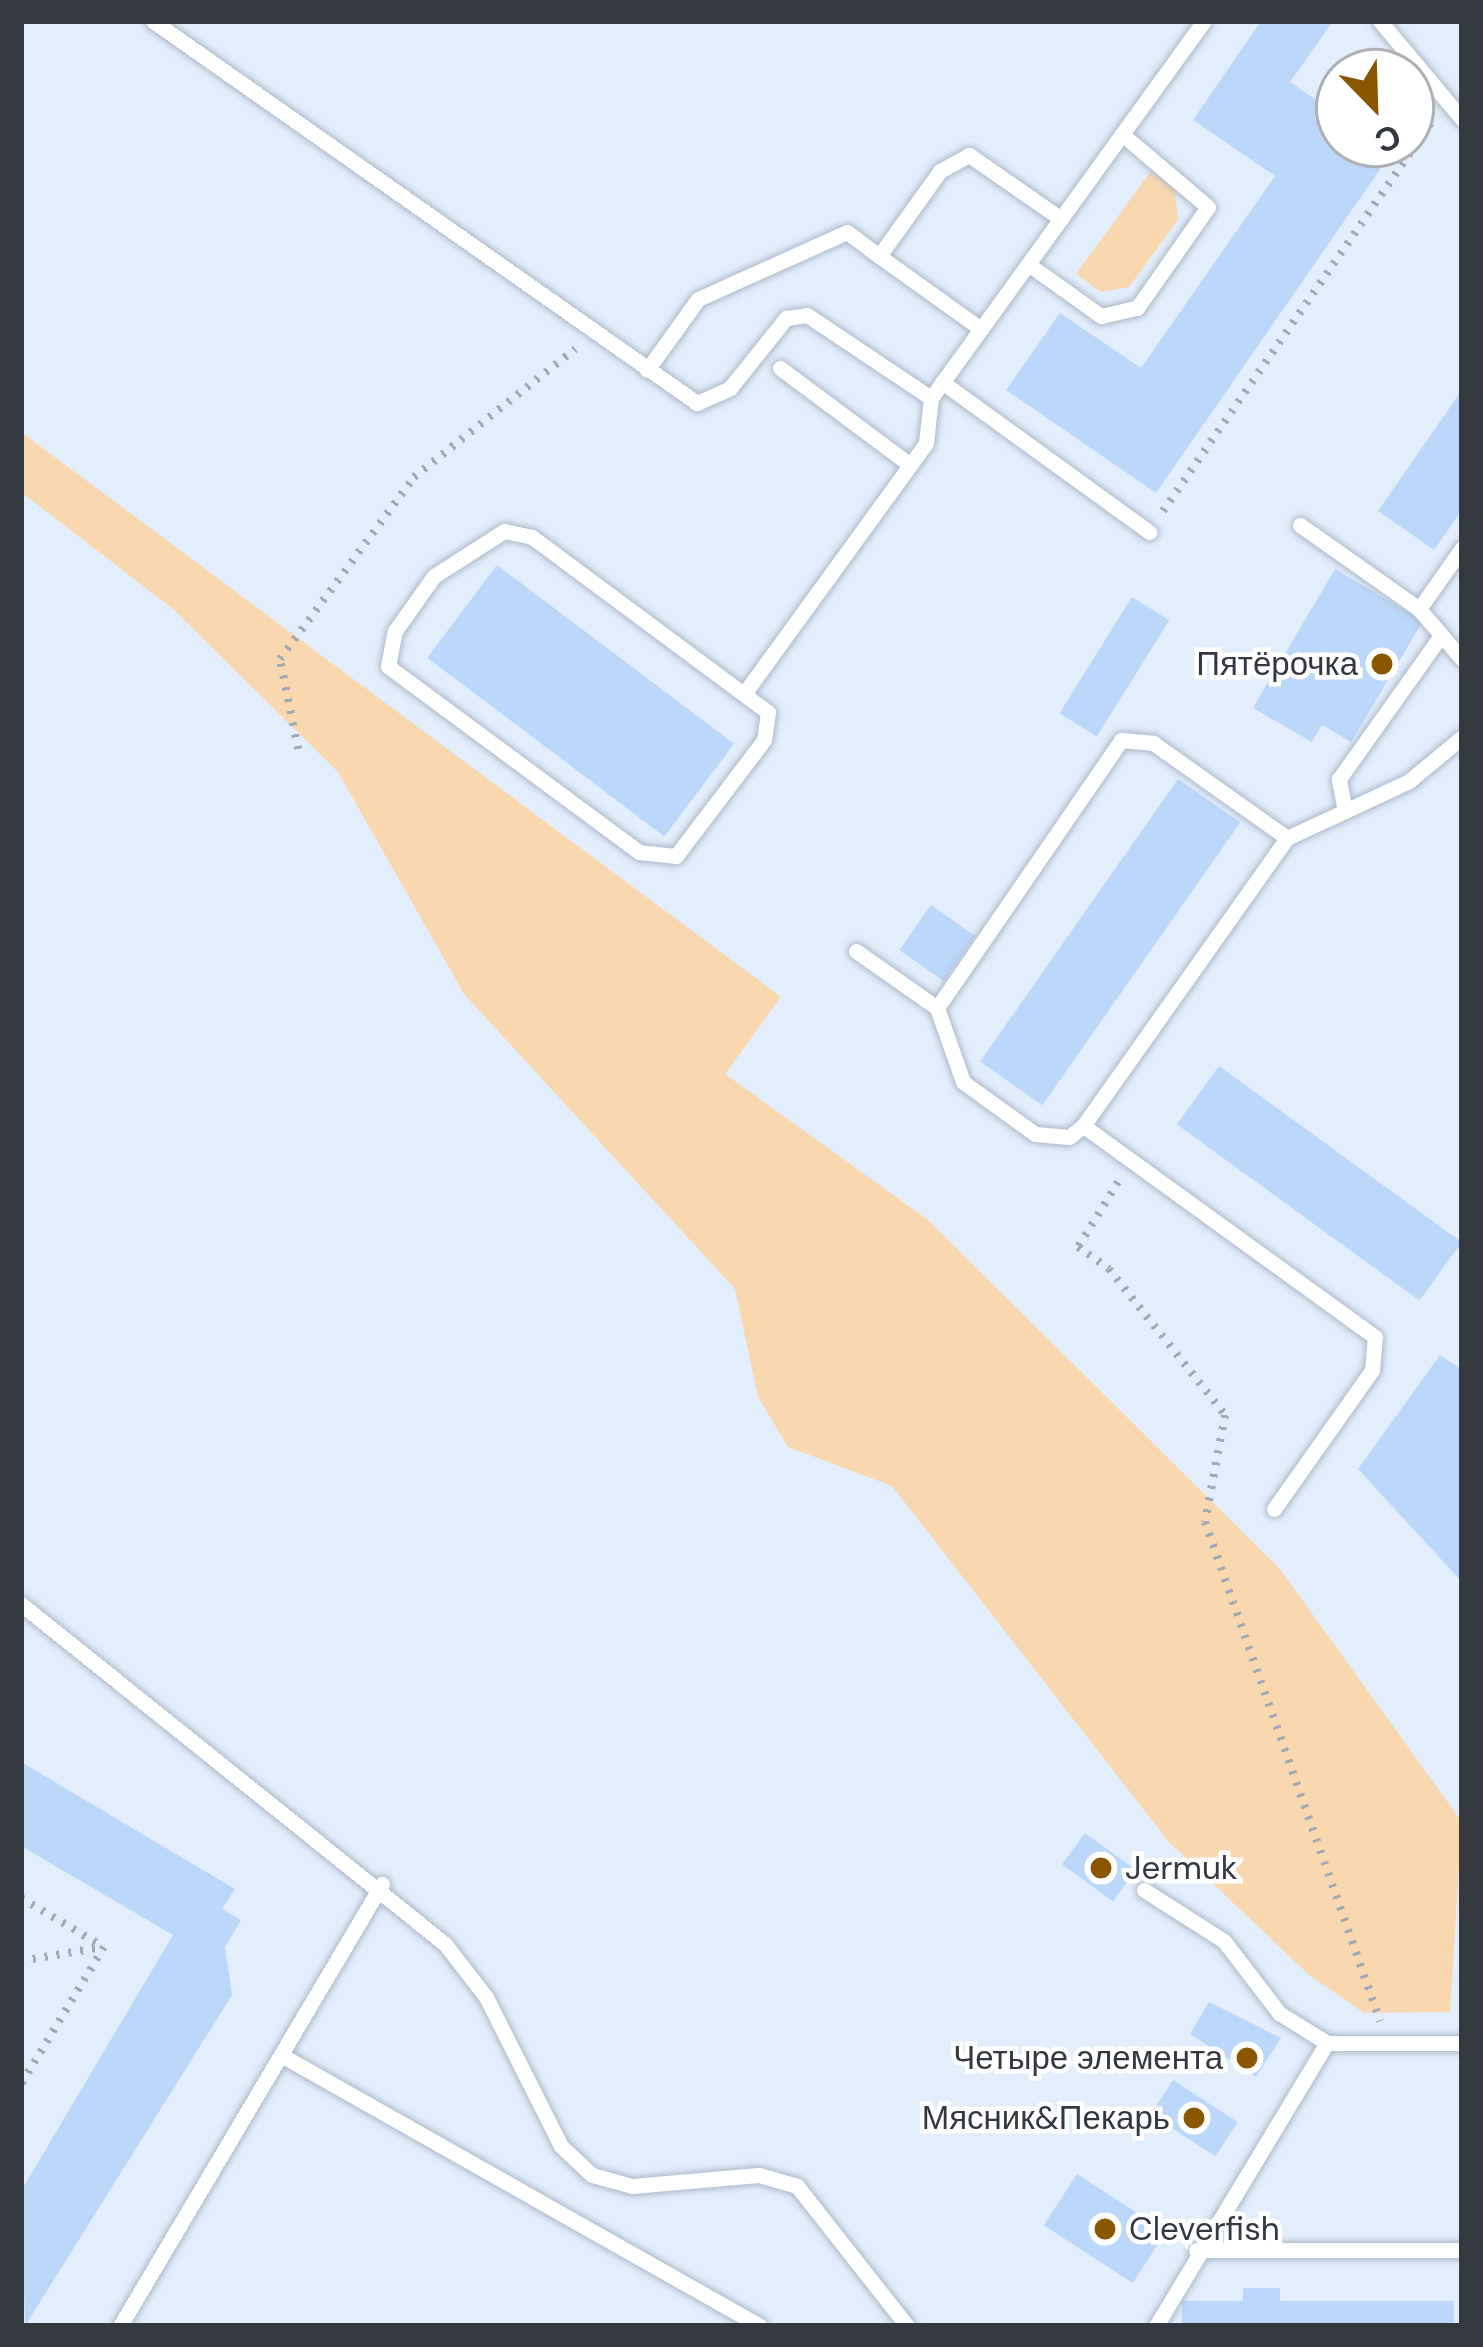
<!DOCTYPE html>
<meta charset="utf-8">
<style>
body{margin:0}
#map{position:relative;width:1483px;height:2347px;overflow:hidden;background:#e3eefc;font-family:"DM Sans",sans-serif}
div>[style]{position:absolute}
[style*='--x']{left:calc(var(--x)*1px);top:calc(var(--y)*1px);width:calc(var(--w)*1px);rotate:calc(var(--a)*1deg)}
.green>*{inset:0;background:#f9d8b0}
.building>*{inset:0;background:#bbd7f9;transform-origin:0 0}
.path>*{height:8px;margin-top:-4px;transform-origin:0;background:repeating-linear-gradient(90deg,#a2aab6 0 3px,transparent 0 12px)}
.roads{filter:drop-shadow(0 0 3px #adbaca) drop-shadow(0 0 3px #adbaca)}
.lane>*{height:15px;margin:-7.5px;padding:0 7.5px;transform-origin:7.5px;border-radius:7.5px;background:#fff}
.dots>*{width:33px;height:33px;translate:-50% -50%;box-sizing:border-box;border:6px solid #fff;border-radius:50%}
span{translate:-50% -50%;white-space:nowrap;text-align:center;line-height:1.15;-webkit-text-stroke:9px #fff;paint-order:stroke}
.poi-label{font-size:33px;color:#343940}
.right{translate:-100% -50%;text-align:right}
.left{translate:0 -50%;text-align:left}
.frame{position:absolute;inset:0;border:24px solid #343940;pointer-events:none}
.north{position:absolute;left:1315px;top:48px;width:120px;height:120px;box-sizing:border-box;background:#fff;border:3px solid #aeb0b3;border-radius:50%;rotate:157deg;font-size:33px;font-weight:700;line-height:48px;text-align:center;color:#343940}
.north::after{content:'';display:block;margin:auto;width:42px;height:54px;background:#885700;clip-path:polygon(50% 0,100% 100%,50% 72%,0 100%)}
</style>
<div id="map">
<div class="green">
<div style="clip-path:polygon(1151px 171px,1175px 189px,1178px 220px,1129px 287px,1101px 292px,1076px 274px)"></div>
<div style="clip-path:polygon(21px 432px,781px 997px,725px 1074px,928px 1220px,1280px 1569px,1462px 1822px,1450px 2012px,1364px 2013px,1308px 1974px,1168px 1841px,892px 1486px,788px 1447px,758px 1397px,735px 1289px,464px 994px,338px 772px,173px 609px,21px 492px)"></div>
</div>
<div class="building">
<div style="clip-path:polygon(1261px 21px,1333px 21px,1290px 82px,1339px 116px,1339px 144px,1392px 152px,1156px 493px,1006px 390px,1060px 313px,1141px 368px,1275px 176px,1193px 120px)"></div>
<div style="clip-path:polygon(1462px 390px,1462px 510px,1434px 550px,1378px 511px)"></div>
<div style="left:497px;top:565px;width:297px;height:116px;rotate:37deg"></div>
<div style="clip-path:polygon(1335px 569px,1423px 621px,1351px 742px,1322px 725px,1312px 742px,1253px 708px)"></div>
<div style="left:1132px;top:597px;width:44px;height:137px;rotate:32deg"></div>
<div style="left:1178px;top:779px;width:76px;height:345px;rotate:35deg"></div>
<div style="left:931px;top:905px;width:54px;height:55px;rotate:35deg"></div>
<div style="left:1219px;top:1066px;width:300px;height:72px;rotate:36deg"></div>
<div style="clip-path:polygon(1440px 1355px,1462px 1370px,1462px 1582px,1358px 1469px)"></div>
<div style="clip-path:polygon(21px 1762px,235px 1889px,222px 1909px,241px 1920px,225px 1947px,232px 1995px,25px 2326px,21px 2191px,173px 1935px,21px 1846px)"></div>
<div style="left:1085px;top:1833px;width:63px;height:39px;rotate:36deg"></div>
<div style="clip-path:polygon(1209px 2002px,1281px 2038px,1256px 2077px,1190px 2034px)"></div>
<div style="left:1173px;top:2080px;width:77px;height:41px;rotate:33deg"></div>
<div style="left:1077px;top:2174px;width:106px;height:61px;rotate:33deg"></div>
<div style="clip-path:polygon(1243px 2288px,1280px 2288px,1280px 2301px,1454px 2301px,1454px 2326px,1182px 2326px,1182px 2301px,1243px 2301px)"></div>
</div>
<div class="path">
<div style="--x:1163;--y:511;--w:477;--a:-55.4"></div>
<div style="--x:298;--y:749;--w:92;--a:-101.3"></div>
<div style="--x:280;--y:659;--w:226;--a:-53.6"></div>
<div style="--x:414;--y:477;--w:206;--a:-38.5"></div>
<div style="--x:1118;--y:1182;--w:76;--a:121.6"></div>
<div style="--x:1078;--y:1247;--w:38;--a:35"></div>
<div style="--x:1109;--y:1269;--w:186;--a:51.5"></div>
<div style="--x:1225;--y:1415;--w:109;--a:100.6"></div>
<div style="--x:1205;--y:1522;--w:529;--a:70.67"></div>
<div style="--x:21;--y:1898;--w:96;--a:30.6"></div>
<div style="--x:104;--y:1947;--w:160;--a:121.2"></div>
<div style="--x:21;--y:1961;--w:82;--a:-9.8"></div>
</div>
<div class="roads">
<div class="lane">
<div style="--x:153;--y:21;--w:665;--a:35.08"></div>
<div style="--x:697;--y:403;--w:36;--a:-24"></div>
<div style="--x:730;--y:388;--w:90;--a:-51.3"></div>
<div style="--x:786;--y:318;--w:21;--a:-8"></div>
<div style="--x:807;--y:315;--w:149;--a:33.8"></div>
<div style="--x:1380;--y:21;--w:128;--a:50.1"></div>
<div style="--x:1028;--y:264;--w:90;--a:35.5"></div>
<div style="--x:1101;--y:316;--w:37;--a:-13"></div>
<div style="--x:1137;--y:308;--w:123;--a:-54.9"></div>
<div style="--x:1208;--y:207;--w:113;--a:-139.7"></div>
<div style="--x:981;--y:329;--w:125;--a:-144.4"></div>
<div style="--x:879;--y:256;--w:105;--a:-54.3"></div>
<div style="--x:940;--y:171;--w:33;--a:-29"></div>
<div style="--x:969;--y:155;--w:112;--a:34.8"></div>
<div style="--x:780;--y:368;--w:162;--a:36.7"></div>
<div style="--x:647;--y:370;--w:87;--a:-54.3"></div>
<div style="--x:698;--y:299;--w:163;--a:-24.2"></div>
<div style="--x:847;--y:232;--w:40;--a:37"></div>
<div style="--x:942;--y:382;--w:256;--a:35.9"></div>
<div style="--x:1300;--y:525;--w:146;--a:35.2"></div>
<div style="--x:504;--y:531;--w:29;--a:12"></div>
<div style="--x:532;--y:537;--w:294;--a:36.6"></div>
<div style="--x:768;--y:712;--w:28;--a:98"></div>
<div style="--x:764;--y:740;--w:146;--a:127.2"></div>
<div style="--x:676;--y:856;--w:37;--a:-174"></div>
<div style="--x:639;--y:852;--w:312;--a:-143.5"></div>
<div style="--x:388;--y:666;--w:36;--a:-79"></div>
<div style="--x:395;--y:631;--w:67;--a:-54.7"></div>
<div style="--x:434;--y:576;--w:83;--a:-32.7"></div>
<div style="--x:1462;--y:548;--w:75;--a:125.2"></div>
<div style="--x:1419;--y:609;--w:66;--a:49.3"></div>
<div style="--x:746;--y:691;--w:306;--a:-54"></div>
<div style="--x:926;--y:443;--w:45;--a:-83.7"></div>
<div style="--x:931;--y:398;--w:465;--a:-54.1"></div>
<div style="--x:1345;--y:811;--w:33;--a:-101"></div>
<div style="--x:1339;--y:779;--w:169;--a:-54.6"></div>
<div style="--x:856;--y:951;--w:99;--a:35.1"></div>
<div style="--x:937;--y:1008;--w:78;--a:70.6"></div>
<div style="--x:963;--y:1082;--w:89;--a:35.8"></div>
<div style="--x:1035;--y:1134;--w:34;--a:5"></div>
<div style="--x:1069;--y:1137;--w:18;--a:-38"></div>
<div style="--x:937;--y:1008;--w:325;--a:-55.5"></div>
<div style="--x:1121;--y:740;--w:32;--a:5"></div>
<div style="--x:1153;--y:743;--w:164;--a:35.3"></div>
<div style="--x:1274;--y:1509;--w:170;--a:-54.8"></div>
<div style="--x:1372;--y:1370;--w:33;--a:-85"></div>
<div style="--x:1375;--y:1337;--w:360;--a:-144.1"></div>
<div style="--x:1083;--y:1126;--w:353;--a:-54.7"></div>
<div style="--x:1287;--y:838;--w:135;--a:-25"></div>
<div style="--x:1409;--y:781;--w:69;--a:-39.7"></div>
<div style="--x:21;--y:1604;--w:543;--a:38.73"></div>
<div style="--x:445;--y:1944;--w:67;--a:52.3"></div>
<div style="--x:486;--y:1997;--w:167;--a:63.3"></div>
<div style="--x:561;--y:2146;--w:42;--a:43.1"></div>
<div style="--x:592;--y:2175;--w:41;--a:15.4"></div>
<div style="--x:632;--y:2186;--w:127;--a:-5"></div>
<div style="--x:759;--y:2175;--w:40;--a:16"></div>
<div style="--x:797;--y:2186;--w:178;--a:51.8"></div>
<div style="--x:1144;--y:1890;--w:95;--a:32.5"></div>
<div style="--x:1224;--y:1941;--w:91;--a:52.6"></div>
<div style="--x:1279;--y:2013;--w:57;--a:32"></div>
<div style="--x:281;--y:2055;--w:550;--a:29.5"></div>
<div style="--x:1196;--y:2250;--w:266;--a:0"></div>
<div style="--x:120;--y:2326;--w:514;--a:-59.34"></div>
<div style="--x:1156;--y:2326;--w:331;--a:-58.9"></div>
<div style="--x:1327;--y:2043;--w:135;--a:0"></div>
</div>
</div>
<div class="dots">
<div style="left:1382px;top:664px;background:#885700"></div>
<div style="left:1101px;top:1868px;background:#885700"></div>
<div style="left:1247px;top:2058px;background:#885700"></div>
<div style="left:1194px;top:2118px;background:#885700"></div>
<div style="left:1105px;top:2229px;background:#885700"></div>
</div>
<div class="poi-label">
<span class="right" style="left:1358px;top:664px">Пятёрочка</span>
<span class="left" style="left:1125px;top:1868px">Jermuk</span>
<span class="right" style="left:1223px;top:2058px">Четыре элемента</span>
<span class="right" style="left:1170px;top:2118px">Мясник&amp;Пекарь</span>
<span class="left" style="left:1129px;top:2229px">Cleverfish</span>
</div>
<div class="frame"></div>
<div class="north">С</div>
</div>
